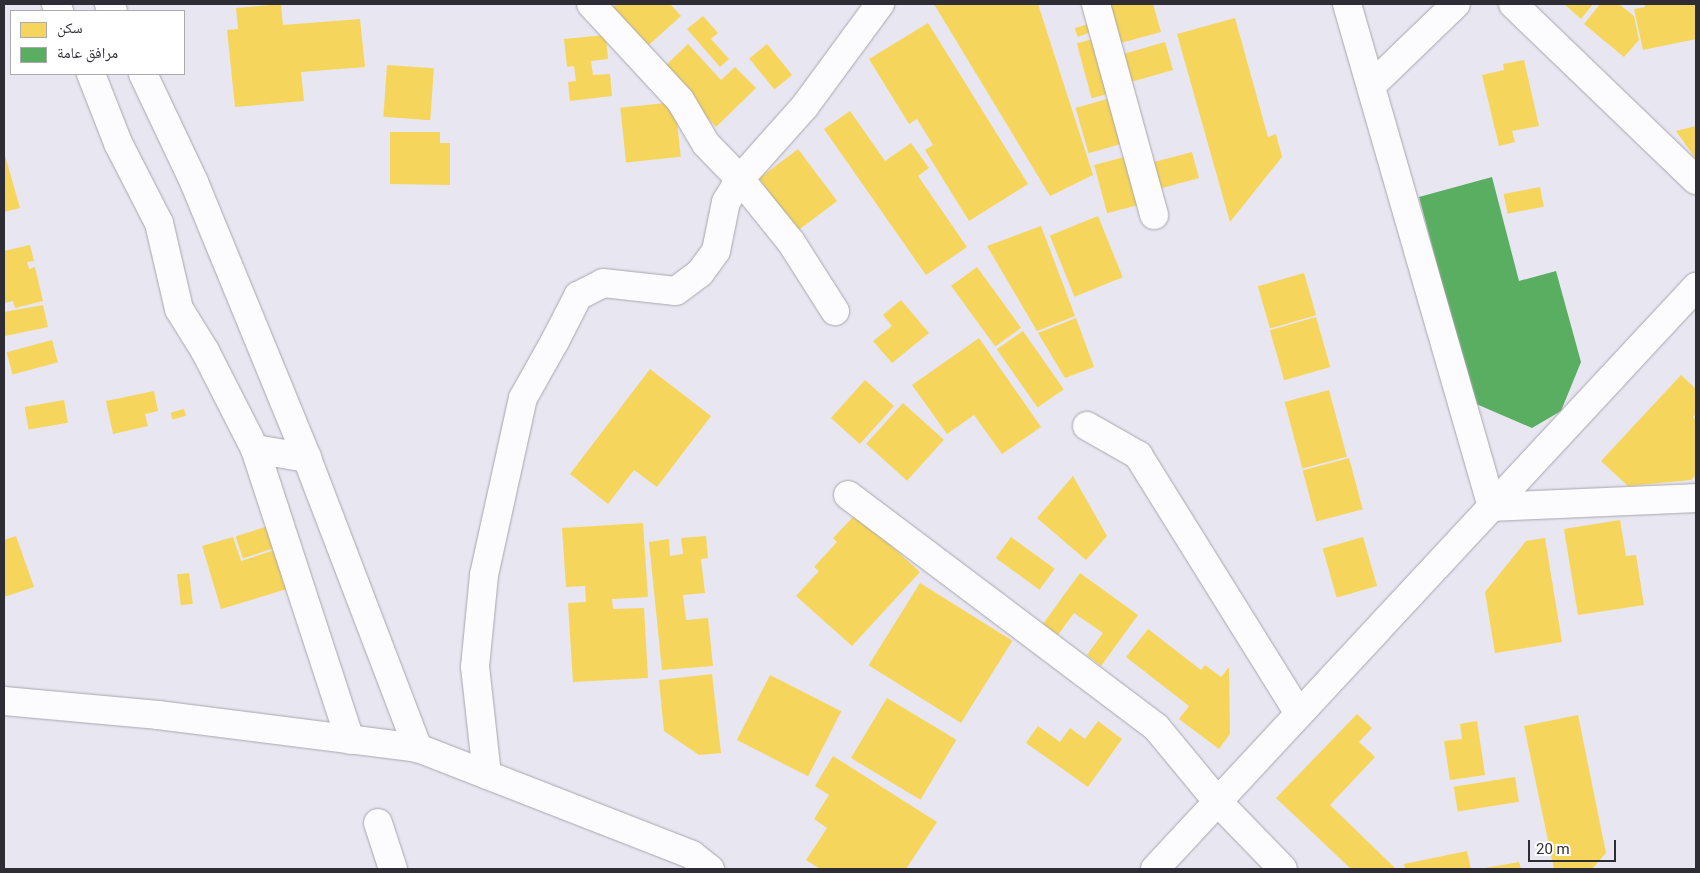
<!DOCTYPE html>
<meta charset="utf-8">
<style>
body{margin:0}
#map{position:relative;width:1700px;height:873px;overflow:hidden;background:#e8e6f1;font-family:Roboto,"Noto Naskh Arabic",sans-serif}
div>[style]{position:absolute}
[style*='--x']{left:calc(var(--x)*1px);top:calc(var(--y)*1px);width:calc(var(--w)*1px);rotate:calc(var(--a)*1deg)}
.homes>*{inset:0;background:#f6d55c;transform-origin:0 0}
.public>*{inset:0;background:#5aae61}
.roads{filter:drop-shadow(0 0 1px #a7a6ad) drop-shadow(0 0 1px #a7a6ad)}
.minor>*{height:28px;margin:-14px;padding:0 14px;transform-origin:14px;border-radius:14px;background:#fcfbfd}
span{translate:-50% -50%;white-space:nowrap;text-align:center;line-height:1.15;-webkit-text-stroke:5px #fff;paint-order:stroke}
.frame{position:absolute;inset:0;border:5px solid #2e2c34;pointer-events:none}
.legend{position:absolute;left:10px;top:10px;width:175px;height:65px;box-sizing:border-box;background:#fff;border:1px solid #ababae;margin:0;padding:6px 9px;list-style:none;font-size:15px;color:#2e2c34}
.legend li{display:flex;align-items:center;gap:10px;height:25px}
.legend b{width:25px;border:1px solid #ababae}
.scale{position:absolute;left:1528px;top:840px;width:88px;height:22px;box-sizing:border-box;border:2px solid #2e2c34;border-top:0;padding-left:6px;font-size:15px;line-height:18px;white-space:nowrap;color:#2e2c34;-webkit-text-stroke:4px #fff;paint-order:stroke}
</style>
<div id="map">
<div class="homes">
<div style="clip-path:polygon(281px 4px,283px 25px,360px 19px,365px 67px,301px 72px,304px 101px,235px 107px,227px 30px,238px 29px,236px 8px)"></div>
<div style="clip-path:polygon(617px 4px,670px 4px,681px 16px,643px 50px,608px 11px)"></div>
<div style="clip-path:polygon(934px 4px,1038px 4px,1093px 175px,1050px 196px)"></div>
<div style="clip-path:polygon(1106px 4px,1153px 4px,1161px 32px,1117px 44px)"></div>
<div style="clip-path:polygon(1564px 4px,1593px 4px,1581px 19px)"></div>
<div style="clip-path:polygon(1600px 4px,1619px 4px,1634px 16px,1639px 40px,1624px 57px,1584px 24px)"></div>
<div style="clip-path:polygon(1644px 4px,1696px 4px,1696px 39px,1643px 50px,1634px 9px,1645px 7px)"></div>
<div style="clip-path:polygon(703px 16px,718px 33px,711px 39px,729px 59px,720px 67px,687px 29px)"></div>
<div style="clip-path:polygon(1235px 18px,1268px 137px,1276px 134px,1282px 157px,1230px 222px,1177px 34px)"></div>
<div style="clip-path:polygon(928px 23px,1028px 184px,969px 221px,925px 150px,933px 145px,917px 119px,909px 124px,869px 59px)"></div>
<div style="left:1091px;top:23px;width:9px;height:17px;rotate:72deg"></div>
<div style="clip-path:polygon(606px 35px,608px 59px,591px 61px,593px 75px,610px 74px,612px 96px,570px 101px,568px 82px,576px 81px,574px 66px,567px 67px,564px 39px)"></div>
<div style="left:1100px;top:37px;width:57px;height:24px;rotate:75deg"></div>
<div style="left:1165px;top:42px;width:29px;height:45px;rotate:74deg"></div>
<div style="clip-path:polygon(688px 44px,721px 80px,735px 67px,756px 88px,716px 127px,661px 70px)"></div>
<div style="left:767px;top:44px;width:40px;height:23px;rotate:51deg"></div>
<div style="clip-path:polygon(1524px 60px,1539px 126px,1512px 131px,1515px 142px,1499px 146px,1482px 75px,1504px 70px,1503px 64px)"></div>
<div style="left:387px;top:65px;width:47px;height:52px;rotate:4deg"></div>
<div style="left:1114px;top:97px;width:47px;height:40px;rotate:74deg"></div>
<div style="left:675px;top:102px;width:55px;height:55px;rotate:84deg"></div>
<div style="clip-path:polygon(850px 111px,885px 161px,911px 143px,929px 168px,918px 176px,967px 247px,926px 275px,824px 129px)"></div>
<div style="clip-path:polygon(1696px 126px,1696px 159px,1676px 131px)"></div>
<div style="clip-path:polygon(390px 132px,440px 132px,440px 143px,450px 143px,450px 185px,390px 184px)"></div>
<div style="left:798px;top:149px;width:65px;height:49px;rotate:53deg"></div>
<div style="clip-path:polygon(4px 152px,20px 208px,4px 212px)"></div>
<div style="left:1192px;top:152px;width:27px;height:42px;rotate:75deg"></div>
<div style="left:1128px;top:156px;width:50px;height:35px;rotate:75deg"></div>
<div style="left:1540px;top:187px;width:20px;height:37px;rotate:79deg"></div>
<div style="left:1098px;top:216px;width:66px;height:52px;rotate:68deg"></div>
<div style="clip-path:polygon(1041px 226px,1075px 316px,1037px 331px,987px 246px)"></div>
<div style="clip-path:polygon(30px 245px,34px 261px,27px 262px,29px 269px,35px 267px,43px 301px,15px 308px,13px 301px,4px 303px,4px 251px)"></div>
<div style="left:977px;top:267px;width:75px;height:32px;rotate:54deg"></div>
<div style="left:1304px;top:273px;width:44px;height:48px;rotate:74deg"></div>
<div style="clip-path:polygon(901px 300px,929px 333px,892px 363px,873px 341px,892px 326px,883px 315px)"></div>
<div style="clip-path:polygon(43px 305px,48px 327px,5px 336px,4px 312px)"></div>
<div style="left:1316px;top:317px;width:52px;height:48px;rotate:74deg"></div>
<div style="clip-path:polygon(1076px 318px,1094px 367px,1065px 378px,1038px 333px)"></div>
<div style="left:1023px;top:331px;width:71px;height:32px;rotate:55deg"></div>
<div style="clip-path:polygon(979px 338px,1041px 427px,1002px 454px,974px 415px,947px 434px,912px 385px)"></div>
<div style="left:52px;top:340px;width:23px;height:47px;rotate:75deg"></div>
<div style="clip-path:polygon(650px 369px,711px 416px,657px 487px,634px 470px,608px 504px,570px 474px)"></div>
<div style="clip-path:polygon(1681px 375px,1696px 389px,1696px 414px,1693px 417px,1696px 420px,1696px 475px,1691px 480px,1628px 486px,1601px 461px)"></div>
<div style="left:865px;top:380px;width:39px;height:51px;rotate:42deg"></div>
<div style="left:1329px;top:390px;width:69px;height:46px;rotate:75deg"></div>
<div style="clip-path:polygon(154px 391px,158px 411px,145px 414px,148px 426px,113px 434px,106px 401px)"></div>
<div style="left:64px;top:400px;width:23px;height:40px;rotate:80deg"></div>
<div style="left:903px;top:403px;width:55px;height:55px;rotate:42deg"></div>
<div style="left:184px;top:409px;width:7px;height:14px;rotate:74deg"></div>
<div style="left:1349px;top:458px;width:53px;height:48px;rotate:75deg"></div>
<div style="clip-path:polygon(1073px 476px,1107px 536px,1086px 560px,1037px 518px)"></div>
<div style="clip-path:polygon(856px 514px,920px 572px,852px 646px,796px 596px,819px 571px,814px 567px,837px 542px,833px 538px)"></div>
<div style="clip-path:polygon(1620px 520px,1626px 556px,1636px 555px,1644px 605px,1578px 615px,1564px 529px)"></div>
<div style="clip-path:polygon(643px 523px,648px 597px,612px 599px,613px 609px,644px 608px,648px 678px,573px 682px,568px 603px,586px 602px,585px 586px,566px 587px,562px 528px)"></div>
<div style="left:268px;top:526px;width:23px;height:34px;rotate:72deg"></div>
<div style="clip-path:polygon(16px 536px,34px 587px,4px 597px,4px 540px)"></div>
<div style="clip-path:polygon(706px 536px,708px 558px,701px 559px,705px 593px,683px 595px,686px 620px,708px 618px,713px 666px,662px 670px,649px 542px,669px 539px,670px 556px,683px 554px,681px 538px)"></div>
<div style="clip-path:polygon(233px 537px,241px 561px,275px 550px,287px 589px,221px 609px,202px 546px)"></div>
<div style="left:1011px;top:537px;width:54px;height:26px;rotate:36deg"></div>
<div style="left:1363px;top:537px;width:51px;height:42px;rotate:74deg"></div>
<div style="clip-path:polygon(1545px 538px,1562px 642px,1495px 653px,1485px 592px,1526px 541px)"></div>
<div style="left:189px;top:573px;width:31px;height:12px;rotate:83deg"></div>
<div style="clip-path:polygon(1080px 573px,1138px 615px,1101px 666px,1087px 655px,1103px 633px,1074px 613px,1058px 635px,1043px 624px)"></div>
<div style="left:920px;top:583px;width:109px;height:97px;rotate:32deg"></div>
<div style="clip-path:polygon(1148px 629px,1201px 670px,1205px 665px,1221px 677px,1229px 667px,1230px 734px,1219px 749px,1179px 719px,1189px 706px,1126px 657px)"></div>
<div style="clip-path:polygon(712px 674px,721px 753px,699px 755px,664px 731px,659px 680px)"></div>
<div style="left:770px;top:675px;width:80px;height:73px;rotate:27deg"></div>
<div style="left:887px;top:698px;width:81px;height:70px;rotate:31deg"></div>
<div style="clip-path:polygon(1357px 714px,1372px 728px,1359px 742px,1375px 757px,1330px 805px,1396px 869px,1351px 869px,1276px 798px)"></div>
<div style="clip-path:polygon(1578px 715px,1606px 853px,1592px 869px,1554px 869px,1524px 726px)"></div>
<div style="clip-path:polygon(1098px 721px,1122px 739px,1088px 787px,1026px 743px,1038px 726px,1060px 742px,1070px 728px,1085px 739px)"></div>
<div style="clip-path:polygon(1477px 721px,1485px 775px,1450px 780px,1444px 741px,1462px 739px,1460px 724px)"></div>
<div style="clip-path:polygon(833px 756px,937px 822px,906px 869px,820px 869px,806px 860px,827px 828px,814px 819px,829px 795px,815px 786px)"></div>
<div style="left:1515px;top:777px;width:25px;height:62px;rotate:81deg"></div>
<div style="clip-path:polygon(1467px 851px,1471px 869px,1405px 869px,1404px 864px)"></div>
<div style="clip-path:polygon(1519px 862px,1521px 869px,1486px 869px,1485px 868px)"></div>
</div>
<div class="public">
<div style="clip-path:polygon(1492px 177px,1519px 281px,1556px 271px,1581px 362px,1561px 411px,1532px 428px,1474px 403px,1419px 197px)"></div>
</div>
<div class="roads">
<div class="minor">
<div style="--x:56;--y:4;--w:8;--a:67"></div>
<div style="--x:109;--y:4;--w:8;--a:60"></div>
<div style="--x:591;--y:4;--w:131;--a:47.2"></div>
<div style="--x:680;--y:100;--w:51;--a:59.4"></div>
<div style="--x:706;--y:144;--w:49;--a:45.8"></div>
<div style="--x:740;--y:179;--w:81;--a:51"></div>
<div style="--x:791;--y:242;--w:82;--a:57.5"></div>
<div style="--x:1096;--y:4;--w:219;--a:74.6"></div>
<div style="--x:1347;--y:4;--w:523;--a:73.92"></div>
<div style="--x:1492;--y:507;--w:204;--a:-2.5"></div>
<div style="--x:1513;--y:4;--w:254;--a:43.9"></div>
<div style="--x:91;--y:74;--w:74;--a:68.6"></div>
<div style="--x:118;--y:143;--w:90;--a:62.9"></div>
<div style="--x:159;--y:223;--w:88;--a:76.9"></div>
<div style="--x:179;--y:309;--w:49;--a:58.2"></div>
<div style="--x:205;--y:351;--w:110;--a:63"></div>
<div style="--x:255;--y:449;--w:306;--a:71.9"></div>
<div style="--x:143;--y:74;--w:119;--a:64.7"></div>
<div style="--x:194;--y:182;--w:298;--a:67.7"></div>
<div style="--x:307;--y:458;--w:311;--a:69.1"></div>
<div style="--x:1371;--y:86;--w:118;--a:-44"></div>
<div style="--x:1087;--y:426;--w:59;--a:29.6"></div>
<div style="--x:1138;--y:455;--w:305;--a:58.1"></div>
<div style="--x:255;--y:449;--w:53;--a:9.8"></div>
<div style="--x:848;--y:495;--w:386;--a:37"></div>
<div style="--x:1156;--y:727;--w:97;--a:50.4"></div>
<div style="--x:1218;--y:802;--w:93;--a:45.9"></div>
<div style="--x:4;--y:701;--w:155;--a:5.2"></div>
<div style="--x:158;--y:715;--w:262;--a:7.2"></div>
<div style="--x:418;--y:748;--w:294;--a:21.3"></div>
<div style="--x:692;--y:855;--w:23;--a:38"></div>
<div style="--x:487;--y:775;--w:109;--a:-96.3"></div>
<div style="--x:475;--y:667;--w:92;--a:-84.4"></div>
<div style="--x:484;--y:575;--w:181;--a:-77.6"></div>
<div style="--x:523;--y:398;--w:65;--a:-60.7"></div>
<div style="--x:555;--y:341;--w:51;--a:-62.9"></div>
<div style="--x:578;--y:296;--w:28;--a:-27"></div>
<div style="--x:603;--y:283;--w:73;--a:6.3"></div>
<div style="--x:676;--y:291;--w:30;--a:-37"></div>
<div style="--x:700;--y:273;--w:27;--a:-54"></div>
<div style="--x:716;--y:251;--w:50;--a:-78.5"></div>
<div style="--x:726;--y:202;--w:27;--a:-59"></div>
<div style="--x:740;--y:179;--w:98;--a:-48.3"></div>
<div style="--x:805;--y:106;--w:127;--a:-53.7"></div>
<div style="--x:378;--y:823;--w:48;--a:71.9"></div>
<div style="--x:1155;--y:869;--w:795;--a:-47.09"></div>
</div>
</div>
<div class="frame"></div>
<ul class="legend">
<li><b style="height:14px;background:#f6d55c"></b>سكن</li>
<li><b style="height:14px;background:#5aae61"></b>مرافق عامة</li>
</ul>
<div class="scale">20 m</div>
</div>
